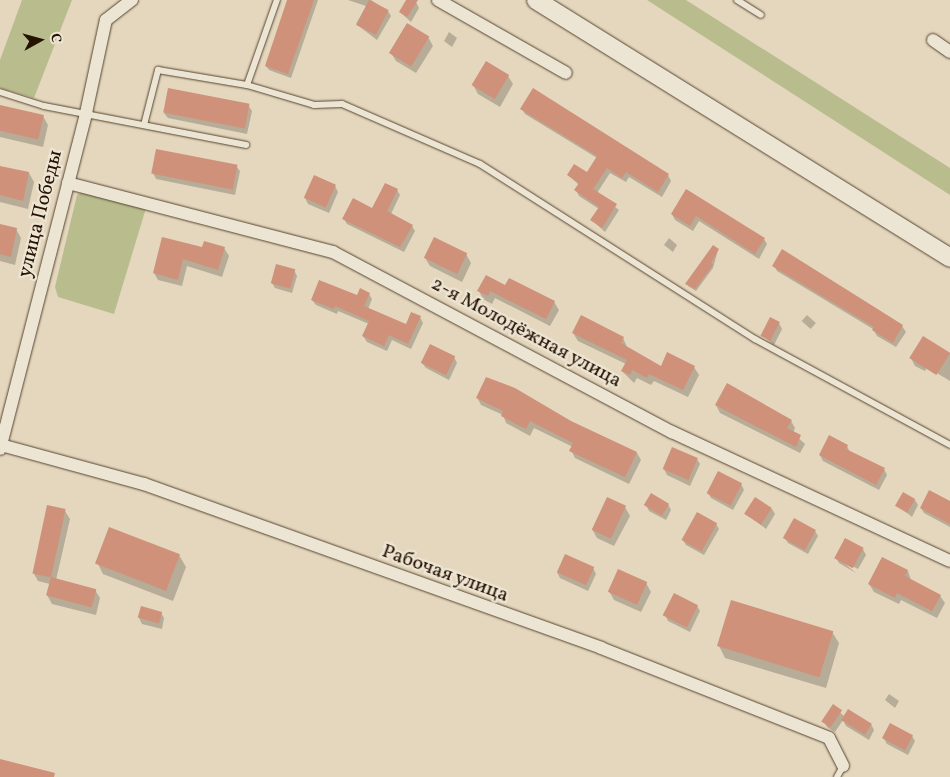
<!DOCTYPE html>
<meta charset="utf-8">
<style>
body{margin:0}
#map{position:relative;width:950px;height:777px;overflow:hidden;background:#e4d7bd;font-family:Vollkorn,serif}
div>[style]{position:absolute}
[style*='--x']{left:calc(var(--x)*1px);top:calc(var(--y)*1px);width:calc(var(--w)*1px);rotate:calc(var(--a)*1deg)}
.green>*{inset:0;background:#b9bd8d}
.shadow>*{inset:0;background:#0003;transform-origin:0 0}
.building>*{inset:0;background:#cf9179;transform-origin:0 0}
.roads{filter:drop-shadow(0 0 1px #56432f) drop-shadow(0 0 1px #56432f)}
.service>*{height:6px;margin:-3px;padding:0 3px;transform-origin:3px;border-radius:3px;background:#ede5d4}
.minor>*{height:12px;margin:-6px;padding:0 6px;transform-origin:6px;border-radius:6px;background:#ede5d4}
.secondary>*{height:18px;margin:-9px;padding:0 9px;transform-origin:9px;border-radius:9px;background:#ede5d4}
span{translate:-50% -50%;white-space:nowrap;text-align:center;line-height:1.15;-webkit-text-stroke:4.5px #ede5d4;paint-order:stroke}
.street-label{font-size:20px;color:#261200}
.north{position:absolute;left:15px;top:15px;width:50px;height:50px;-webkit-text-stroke:4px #ede5d4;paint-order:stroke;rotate:83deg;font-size:14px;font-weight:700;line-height:20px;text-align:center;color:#261200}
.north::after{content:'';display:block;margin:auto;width:18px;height:22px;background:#261200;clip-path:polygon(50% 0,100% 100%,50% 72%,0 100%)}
</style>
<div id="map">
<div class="green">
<div style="clip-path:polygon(22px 0,72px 0,34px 98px,0 88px,0 60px)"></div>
<div style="clip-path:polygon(647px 0,686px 0,950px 168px,950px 195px)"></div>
<div style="clip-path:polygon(83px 191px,146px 208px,114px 314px,58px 297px,55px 287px,77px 195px)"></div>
</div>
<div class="shadow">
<div style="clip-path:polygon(289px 0,318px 0,291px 78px,269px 70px,266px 66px)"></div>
<div style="clip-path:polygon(348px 0,371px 0,388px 11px,391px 16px,377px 40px,356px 24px,366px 6px)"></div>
<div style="clip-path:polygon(407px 0,416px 2px,419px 8px,411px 22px,400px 12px)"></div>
<div style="clip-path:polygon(449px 32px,457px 38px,452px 47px,444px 41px)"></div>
<div style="clip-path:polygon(428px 37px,433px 46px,416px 73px,396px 61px,391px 53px)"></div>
<div style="clip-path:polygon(508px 76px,513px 84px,500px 107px,478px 94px,473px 85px)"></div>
<div style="clip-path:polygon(248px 105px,252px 111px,247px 134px,168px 118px,164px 113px)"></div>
<div style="clip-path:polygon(0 106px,43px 116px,48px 125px,43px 147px,0 137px)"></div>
<div style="clip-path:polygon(522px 109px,668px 175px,671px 181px,662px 197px,629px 177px,626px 182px,610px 173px,597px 193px,619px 210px,605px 232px,592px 220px,599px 209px,579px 196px,576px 190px,579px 185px,568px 175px,587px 174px,597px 158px,525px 114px)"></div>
<div style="clip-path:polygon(236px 166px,240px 171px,235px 195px,156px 179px,153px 173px)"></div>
<div style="clip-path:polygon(0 167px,29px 173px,34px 182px,28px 209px,0 202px)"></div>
<div style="clip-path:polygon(335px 186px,338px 192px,329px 213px,308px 204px,305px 198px)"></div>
<div style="clip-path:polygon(397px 190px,400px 195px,391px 214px,412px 226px,415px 231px,404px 252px,347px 224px,344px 219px,373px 210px)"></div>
<div style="clip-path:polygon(687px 190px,764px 239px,767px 244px,759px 259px,699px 221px,693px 231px,675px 220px,672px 214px)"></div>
<div style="clip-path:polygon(0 226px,16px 229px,21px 238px,15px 265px,0 261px)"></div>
<div style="clip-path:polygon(669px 238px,677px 245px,673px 252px,664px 245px)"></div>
<div style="clip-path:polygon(224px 248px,229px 256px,222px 277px,187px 266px,182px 286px,158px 280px,154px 273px,203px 249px)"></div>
<div style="clip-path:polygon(718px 250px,713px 268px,696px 291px,688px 286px)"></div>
<div style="clip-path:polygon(783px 251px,902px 326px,906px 332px,896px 347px,877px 336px,873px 329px,777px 271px,774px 266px)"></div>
<div style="clip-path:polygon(466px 254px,471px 263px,462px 282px,430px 266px,425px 258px)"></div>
<div style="clip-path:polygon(294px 270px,297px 276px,292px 293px,275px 288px,272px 283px)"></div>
<div style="clip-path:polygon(506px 287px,554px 302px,559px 310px,550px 326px,495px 298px,492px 304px,483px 299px,479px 291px)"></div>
<div style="clip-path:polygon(369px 294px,372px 299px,368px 309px,406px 326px,420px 317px,423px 323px,411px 349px,392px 340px,387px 351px,367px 342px,363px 336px,369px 324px,338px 311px,337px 314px,316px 305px,312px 300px)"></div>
<div style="left:807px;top:315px;width:12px;height:8px;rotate:42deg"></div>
<div style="clip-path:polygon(779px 323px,782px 329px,774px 345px,762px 335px)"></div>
<div style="clip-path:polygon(573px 333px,623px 338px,627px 347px,661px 367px,694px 367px,699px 375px,688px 397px,654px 381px,651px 385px,637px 378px,634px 383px,622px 371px,626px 364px,578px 341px)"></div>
<div style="clip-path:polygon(923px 338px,950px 354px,950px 381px,927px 367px,925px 371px,915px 366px,911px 358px)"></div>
<div style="clip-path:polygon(454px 357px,457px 363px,449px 380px,426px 368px,422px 363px)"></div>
<div style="clip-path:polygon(477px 397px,571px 422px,637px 453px,641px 460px,629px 484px,575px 458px,571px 450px,573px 447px,534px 428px,530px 436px,506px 423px,503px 415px,481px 405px)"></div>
<div style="clip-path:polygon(716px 405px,791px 421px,795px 428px,793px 433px,805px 444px,800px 453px,720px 413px)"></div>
<div style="clip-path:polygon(847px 446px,850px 452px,884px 469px,887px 475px,879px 490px,823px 461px,820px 455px)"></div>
<div style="clip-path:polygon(697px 459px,700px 464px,690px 486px,667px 475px,664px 469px)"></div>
<div style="clip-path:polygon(741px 484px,744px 490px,733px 510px,711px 498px,708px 493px)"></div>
<div style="clip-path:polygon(915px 500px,918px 505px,912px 517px,898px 506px)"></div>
<div style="clip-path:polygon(950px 503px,950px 527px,924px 513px,921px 508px)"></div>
<div style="clip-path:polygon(668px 504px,671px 510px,666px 520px,649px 511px,646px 505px)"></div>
<div style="clip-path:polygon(625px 507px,630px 516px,614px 546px,597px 538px,592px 529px)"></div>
<div style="clip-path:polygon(772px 509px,775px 514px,766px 529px,747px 514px)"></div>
<div style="clip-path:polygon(65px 511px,70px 519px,56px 580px,95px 590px,100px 598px,96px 615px,52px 604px,47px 595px,50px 584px,38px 581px,33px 572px)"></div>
<div style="clip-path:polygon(716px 524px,719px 529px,704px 555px,686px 545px,683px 540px)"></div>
<div style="clip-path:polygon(815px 531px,818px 536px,808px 554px,788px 543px,785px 538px)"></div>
<div style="clip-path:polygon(863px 549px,866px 555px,858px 569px,839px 559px,856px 573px,839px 563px,836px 558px)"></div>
<div style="clip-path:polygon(179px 555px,186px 567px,173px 601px,103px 574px,97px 562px)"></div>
<div style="clip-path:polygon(882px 558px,908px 571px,911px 580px,940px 596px,945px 603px,937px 618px,901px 600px,899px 604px,874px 592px,869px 584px)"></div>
<div style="clip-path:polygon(593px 568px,596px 574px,588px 591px,560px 578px,557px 572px)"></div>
<div style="clip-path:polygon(646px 583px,651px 592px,641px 612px,614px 600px,609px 591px)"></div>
<div style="clip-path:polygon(697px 606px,700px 611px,690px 632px,668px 621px,665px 615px)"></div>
<div style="clip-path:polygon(161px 613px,164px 618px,162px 629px,142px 624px,139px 618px)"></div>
<div style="clip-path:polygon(832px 632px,839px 643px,826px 688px,725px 658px,719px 646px)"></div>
<div style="clip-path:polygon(889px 694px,899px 701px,895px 708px,885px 700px)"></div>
<div style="clip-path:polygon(833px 706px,845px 717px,871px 724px,874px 730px,869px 740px,846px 726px,843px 720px,835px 732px,827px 727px,824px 722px)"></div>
<div style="clip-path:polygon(912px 736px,915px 741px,908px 755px,887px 744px,884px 739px)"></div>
</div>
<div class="building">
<div style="clip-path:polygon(287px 0,314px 0,288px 74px,265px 66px)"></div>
<div style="left:369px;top:0;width:22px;height:28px;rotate:27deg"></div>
<div style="clip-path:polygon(406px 0,418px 0,407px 17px,399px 12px)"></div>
<div style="left:407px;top:23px;width:26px;height:35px;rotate:31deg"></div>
<div style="left:486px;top:61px;width:27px;height:28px;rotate:31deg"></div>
<div style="left:168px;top:88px;width:83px;height:25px;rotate:11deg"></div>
<div style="clip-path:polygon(533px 88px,669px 174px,658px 192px,626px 172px,622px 178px,607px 168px,593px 189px,617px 204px,602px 228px,590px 220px,599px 207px,574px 190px,579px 183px,567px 175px,574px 164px,587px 172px,597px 156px,520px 109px)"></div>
<div style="left:0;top:105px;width:45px;height:25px;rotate:13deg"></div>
<div style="left:156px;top:149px;width:83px;height:25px;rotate:11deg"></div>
<div style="clip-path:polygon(0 166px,29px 172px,23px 201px,0 195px)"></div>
<div style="left:314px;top:175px;width:24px;height:25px;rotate:24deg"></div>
<div style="clip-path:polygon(385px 183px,398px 189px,387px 211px,413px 225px,400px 247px,342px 219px,353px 198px,372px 208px)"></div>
<div style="clip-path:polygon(686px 189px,765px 238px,755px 254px,696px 216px,690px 226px,671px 214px)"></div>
<div style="clip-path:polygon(0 224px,17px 228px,11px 257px,0 254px)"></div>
<div style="clip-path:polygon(162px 237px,202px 247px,204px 241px,225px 247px,218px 270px,183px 259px,178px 280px,153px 273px)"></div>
<div style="left:434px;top:237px;width:37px;height:23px;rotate:26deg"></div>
<div style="clip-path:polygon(713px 245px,719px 249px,711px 263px,713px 265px,695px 289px,685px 284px)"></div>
<div style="clip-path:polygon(782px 249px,903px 325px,893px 343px,872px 330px,874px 327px,772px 266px)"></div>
<div style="left:276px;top:264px;width:20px;height:20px;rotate:15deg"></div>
<div style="clip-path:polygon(486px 275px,505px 285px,509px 278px,555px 301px,546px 319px,490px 291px,488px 296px,477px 291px)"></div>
<div style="clip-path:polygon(319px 280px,357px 295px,360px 288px,370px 293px,364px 306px,406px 324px,411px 312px,421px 316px,408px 344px,389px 335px,384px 346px,362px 336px,369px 321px,335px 306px,334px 309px,311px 300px)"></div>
<div style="clip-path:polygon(581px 315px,624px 337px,621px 343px,661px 366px,667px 352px,695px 366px,683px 390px,649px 374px,647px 378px,632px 370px,630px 375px,621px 371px,627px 360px,572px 333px)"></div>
<div style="left:770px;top:317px;width:11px;height:21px;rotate:27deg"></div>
<div style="left:923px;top:336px;width:32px;height:26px;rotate:32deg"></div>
<div style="left:430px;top:344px;width:28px;height:21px;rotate:26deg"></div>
<div style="clip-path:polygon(486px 377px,515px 388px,571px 421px,637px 452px,625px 477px,569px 451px,573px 443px,530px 421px,526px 429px,501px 416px,503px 411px,476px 398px)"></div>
<div style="clip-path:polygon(727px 383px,792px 420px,787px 428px,801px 435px,796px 447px,715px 405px)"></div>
<div style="clip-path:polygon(829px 435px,848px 445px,846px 449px,885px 468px,876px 485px,819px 455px)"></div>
<div style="left:672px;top:447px;width:28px;height:24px;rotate:23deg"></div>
<div style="left:718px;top:471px;width:27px;height:25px;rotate:27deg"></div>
<div style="clip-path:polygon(929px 490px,950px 501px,950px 524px,920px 508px)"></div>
<div style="left:903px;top:492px;width:14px;height:16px;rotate:30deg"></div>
<div style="left:651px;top:493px;width:21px;height:14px;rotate:31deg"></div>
<div style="left:607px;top:497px;width:21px;height:36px;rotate:25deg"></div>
<div style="left:755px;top:497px;width:20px;height:20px;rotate:33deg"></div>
<div style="left:47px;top:505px;width:19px;height:70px;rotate:12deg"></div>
<div style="left:697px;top:512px;width:23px;height:32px;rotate:29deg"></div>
<div style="left:794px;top:518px;width:25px;height:23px;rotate:29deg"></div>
<div style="left:109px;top:527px;width:76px;height:39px;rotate:21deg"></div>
<div style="left:845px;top:538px;width:21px;height:23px;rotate:28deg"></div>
<div style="left:565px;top:554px;width:32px;height:20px;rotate:24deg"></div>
<div style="clip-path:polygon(882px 557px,908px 570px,905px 576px,941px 595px,932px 611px,897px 593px,895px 598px,868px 584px)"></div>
<div style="left:618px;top:569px;width:32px;height:25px;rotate:24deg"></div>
<div style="left:51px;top:577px;width:47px;height:19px;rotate:15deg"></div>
<div style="left:674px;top:593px;width:27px;height:25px;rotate:27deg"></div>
<div style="left:731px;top:600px;width:107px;height:48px;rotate:17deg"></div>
<div style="left:141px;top:606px;width:22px;height:12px;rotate:16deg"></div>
<div style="left:833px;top:704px;width:11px;height:21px;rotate:34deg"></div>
<div style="left:848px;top:709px;width:28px;height:13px;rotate:32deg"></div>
<div style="left:890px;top:723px;width:26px;height:17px;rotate:28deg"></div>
<div style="clip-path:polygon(0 759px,55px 773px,54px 777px,0 777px)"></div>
</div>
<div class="roads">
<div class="service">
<div style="--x:737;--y:0;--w:28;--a:32"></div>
<div style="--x:247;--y:85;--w:90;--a:-70.6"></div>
<div style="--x:0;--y:92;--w:46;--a:17.7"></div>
<div style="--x:44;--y:106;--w:206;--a:10.9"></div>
<div style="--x:144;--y:125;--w:57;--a:-75.7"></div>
<div style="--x:158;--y:70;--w:90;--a:9.6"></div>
<div style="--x:247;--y:85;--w:70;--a:16.6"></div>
<div style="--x:314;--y:105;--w:28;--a:-2"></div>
<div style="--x:342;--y:104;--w:150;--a:23.5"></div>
<div style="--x:480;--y:164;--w:326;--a:32.5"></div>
<div style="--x:755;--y:339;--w:222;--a:28.5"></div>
<div style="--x:837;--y:777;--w:13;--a:-61"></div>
</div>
<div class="minor">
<div style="--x:438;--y:0;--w:147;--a:29.7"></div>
<div style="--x:933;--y:40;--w:21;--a:35"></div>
<div style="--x:68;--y:183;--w:274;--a:14.6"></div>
<div style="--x:333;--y:252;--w:384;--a:28"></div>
<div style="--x:672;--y:432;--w:306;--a:24.9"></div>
<div style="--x:1;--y:445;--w:148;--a:15.3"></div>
<div style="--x:144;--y:484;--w:486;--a:19.7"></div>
<div style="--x:601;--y:648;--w:245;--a:21.5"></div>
<div style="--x:829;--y:738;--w:31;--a:63"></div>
<div style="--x:0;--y:449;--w:347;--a:-75.6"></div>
<div style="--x:86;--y:113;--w:95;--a:-77.9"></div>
<div style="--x:106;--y:20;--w:33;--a:-38"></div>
</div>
<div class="secondary">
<div style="--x:536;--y:0;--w:488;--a:31.9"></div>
</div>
</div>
<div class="street-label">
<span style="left:41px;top:214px;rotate:-76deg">улица Победы</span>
<span style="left:526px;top:333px;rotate:28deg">2-я Молодёжная улица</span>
<span style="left:445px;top:574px;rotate:20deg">Рабочая улица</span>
</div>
<div class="north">С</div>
</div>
